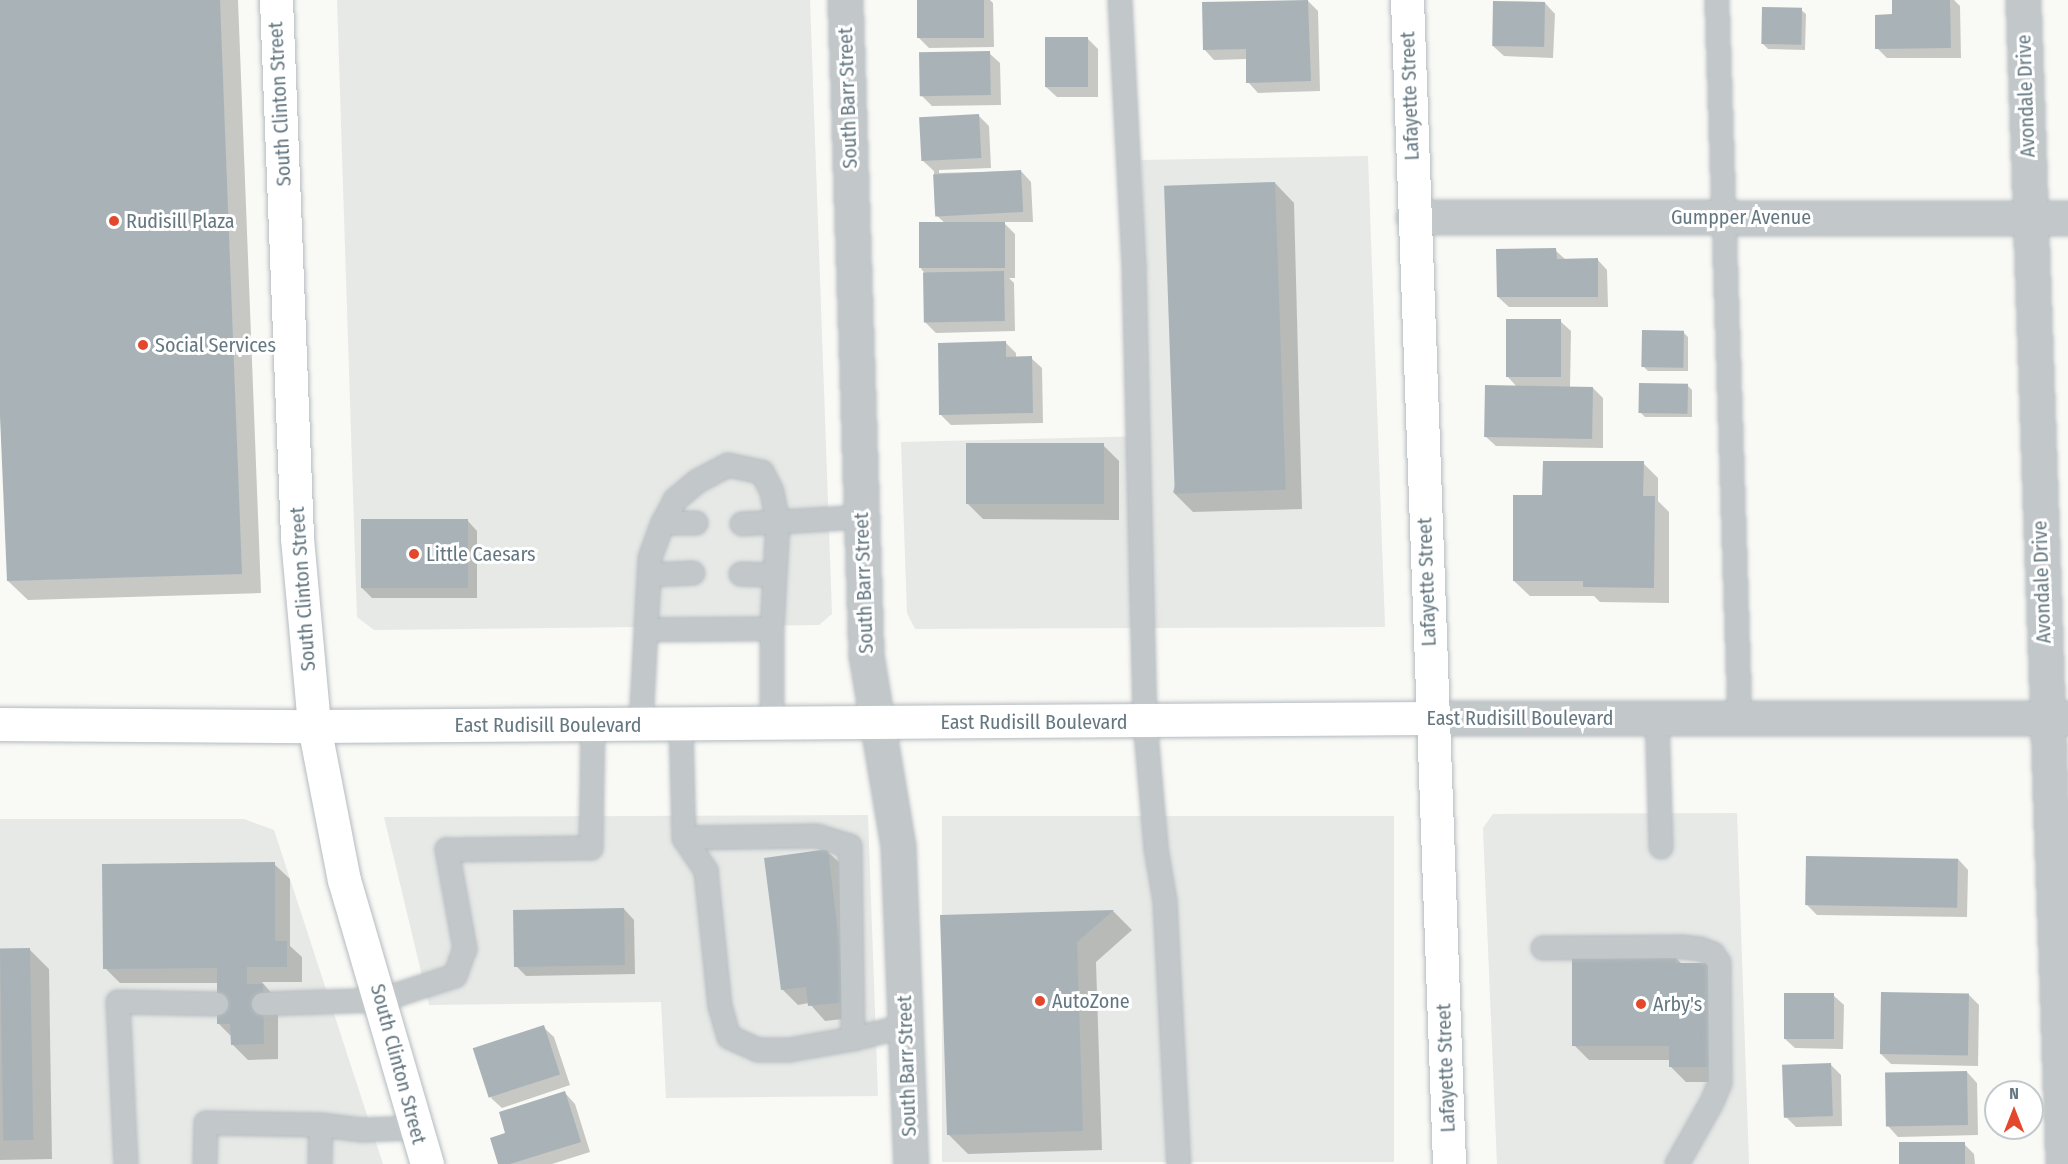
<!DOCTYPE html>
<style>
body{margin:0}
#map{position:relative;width:2068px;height:1164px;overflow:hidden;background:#f9f9f6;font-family:"Fira Sans Condensed",sans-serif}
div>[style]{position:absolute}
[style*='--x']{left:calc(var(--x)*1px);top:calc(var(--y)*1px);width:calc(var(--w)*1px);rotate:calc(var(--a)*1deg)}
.built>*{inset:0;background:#e7e9e7;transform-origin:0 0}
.shadow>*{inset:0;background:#0003}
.building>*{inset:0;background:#a9b3b7;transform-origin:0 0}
.roads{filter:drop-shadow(0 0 2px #b5bbbf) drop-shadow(0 0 2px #b5bbbf)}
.lane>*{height:22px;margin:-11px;padding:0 11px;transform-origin:11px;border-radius:11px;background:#c2c7ca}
.street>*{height:33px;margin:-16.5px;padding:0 16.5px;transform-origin:16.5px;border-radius:16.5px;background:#c2c7ca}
.secondary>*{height:33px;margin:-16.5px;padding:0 16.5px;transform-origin:16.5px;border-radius:16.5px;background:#fff}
.highway>*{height:33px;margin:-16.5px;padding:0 16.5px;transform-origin:16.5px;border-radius:16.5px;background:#fff}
.dots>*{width:16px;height:16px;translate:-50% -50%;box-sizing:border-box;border:3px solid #fff;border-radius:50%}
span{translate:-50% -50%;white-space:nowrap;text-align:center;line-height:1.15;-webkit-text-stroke:6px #fff;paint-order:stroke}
.street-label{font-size:20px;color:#647781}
.poi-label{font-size:20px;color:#647781}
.left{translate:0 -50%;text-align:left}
.north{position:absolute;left:1984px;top:1080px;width:60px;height:60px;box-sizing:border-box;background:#fff;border:2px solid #c1c9cd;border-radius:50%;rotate:0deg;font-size:16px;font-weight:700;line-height:24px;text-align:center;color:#647781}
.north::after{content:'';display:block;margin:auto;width:21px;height:27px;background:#e4482c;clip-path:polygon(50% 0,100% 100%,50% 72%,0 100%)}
</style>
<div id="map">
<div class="built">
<div style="clip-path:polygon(337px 0,810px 0,832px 614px,819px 625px,374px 630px,357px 617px)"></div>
<div style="clip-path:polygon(1368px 156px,1385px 627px,915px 629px,907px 613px,901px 442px,1149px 436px,1141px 160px)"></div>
<div style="clip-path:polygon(1737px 813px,1749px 1164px,1497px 1164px,1483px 828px,1493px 814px)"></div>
<div style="clip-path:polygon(868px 815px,878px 1096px,666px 1098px,661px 1002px,429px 1005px,384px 817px)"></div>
<div style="left:942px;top:816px;width:452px;height:346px"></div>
<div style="clip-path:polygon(0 819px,244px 819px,274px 830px,383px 1164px,0 1164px)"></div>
</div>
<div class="shadow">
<div style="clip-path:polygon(0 0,238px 0,261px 593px,28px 600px,8px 581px,0 404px)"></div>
<div style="clip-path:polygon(918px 0,990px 0,993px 3px,994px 47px,929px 48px,919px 38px)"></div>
<div style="clip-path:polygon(1893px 0,1954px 0,1960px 6px,1961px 58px,1887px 58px,1877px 48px,1893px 16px)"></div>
<div style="clip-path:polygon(1308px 1px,1318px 11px,1320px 91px,1258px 93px,1248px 82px,1247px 59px,1214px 60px,1204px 49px)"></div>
<div style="clip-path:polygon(1545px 3px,1555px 14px,1553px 58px,1504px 56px,1493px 46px)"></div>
<div style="clip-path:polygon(1801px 10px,1806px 14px,1805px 50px,1768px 49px,1763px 44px)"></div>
<div style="clip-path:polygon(1087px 38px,1098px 49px,1098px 97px,1057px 97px,1046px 87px)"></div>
<div style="clip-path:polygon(989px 53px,1000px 63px,1001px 105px,932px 106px,921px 95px)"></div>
<div style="clip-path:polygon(978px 115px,989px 126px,991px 168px,939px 170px,939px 173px,1021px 171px,1031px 182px,1033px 222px,1003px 222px,1015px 234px,1015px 278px,1009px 278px,1014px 283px,1015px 331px,936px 333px,925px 322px,924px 272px,921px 269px,946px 224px,935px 214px,934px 171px,922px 160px)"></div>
<div style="clip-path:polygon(1275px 183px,1294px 203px,1302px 509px,1193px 512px,1173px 492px)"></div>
<div style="clip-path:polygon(1555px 250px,1566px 260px,1597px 259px,1607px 270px,1608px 307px,1509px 307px,1498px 297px)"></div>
<div style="clip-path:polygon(1560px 321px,1571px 331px,1570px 388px,1593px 388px,1603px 398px,1603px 448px,1496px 446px,1485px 436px,1517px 387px,1507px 376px)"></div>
<div style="clip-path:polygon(1683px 332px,1688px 337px,1688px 371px,1648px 371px,1643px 366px)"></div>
<div style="clip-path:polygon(1006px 343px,1016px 353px,1016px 358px,1031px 358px,1042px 368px,1043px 423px,951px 425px,941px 415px)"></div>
<div style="clip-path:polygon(1687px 385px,1692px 390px,1692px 417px,1645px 417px,1640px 412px)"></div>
<div style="clip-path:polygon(1104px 446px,1119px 461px,1119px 520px,983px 519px,967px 503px)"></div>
<div style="clip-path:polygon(1643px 463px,1658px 478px,1658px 501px,1669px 512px,1669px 603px,1600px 602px,1594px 596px,1530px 596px,1514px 581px,1544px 496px)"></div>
<div style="clip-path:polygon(467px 520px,477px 531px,477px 598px,372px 598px,362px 588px)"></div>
<div style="clip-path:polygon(827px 851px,843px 866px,861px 1017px,825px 1021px,809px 1003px,798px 1005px,782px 989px)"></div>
<div style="clip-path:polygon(1958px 859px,1968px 870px,1967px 917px,1817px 915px,1806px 904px)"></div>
<div style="clip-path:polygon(274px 864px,290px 879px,290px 946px,302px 957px,302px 982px,262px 982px,278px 1001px,278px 1059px,248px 1060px,232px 1044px,232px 1037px,219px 1024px,218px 983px,120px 983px,105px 968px)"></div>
<div style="clip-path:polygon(624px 909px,634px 920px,635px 974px,526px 976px,515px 965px)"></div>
<div style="clip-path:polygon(1113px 911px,1132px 930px,1096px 962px,1102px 1150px,968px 1154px,948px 1134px,942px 916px)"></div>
<div style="clip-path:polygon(0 950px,30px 950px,49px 969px,52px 1159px,0 1160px)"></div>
<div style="clip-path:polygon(1676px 958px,1683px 965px,1724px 1082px,1686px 1082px,1671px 1067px,1671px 1060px,1589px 1060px,1574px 1045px)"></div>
<div style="clip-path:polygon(1833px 995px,1844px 1005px,1843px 1049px,1795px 1048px,1784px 1038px)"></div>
<div style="clip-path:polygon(1969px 995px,1979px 1005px,1978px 1066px,1891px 1064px,1881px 1054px)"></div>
<div style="clip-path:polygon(543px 1027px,554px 1037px,570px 1085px,502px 1108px,491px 1098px)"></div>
<div style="clip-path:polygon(1831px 1065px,1841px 1075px,1842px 1126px,1796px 1127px,1785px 1116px)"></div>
<div style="clip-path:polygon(1967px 1072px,1977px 1083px,1978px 1135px,1898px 1137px,1888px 1126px)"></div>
<div style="clip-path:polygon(565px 1093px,575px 1104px,590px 1152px,552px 1164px,500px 1164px,507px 1134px)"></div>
<div style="clip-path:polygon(1964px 1144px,1974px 1154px,1975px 1164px,1901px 1164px)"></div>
</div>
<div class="building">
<div style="clip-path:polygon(0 0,220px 0,242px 574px,7px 581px,0 416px)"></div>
<div style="left:917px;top:0;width:67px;height:38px"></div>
<div style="clip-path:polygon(1308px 0,1311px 81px,1246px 83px,1246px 49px,1203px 50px,1202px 2px)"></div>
<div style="clip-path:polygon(1892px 0,1950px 0,1951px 48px,1875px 49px,1875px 15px,1892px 14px)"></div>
<div style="left:1493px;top:1px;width:52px;height:45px;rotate:1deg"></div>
<div style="left:1762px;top:7px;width:40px;height:37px;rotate:1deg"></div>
<div style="left:1088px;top:37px;width:50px;height:43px;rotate:90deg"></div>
<div style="left:990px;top:51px;width:44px;height:71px;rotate:89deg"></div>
<div style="left:979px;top:114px;width:44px;height:60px;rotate:87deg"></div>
<div style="left:1021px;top:170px;width:42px;height:88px;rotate:87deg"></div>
<div style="left:1275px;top:182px;width:308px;height:111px;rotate:88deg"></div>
<div style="left:1005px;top:222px;width:46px;height:86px;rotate:90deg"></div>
<div style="clip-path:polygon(1556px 248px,1557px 259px,1598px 258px,1598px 297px,1497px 297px,1496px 249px)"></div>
<div style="left:1004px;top:271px;width:50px;height:81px;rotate:89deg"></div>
<div style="left:1506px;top:319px;width:55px;height:58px"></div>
<div style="left:1642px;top:330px;width:42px;height:37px;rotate:1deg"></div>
<div style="clip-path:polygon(1006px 341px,1006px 357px,1032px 356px,1033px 413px,939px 415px,938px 343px)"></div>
<div style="left:1639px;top:383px;width:49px;height:30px;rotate:1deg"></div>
<div style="left:1485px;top:385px;width:108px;height:52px;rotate:1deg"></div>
<div style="left:966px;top:443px;width:138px;height:61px"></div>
<div style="clip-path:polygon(1543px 461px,1644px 461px,1643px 496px,1655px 496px,1654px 588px,1583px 587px,1583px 581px,1513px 581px,1513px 495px,1542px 495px)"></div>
<div style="left:468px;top:519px;width:69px;height:107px;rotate:90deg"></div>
<div style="clip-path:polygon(828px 849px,846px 1002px,808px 1006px,806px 987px,781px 990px,764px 858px)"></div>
<div style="left:1806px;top:856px;width:152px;height:49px;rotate:1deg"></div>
<div style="clip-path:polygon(275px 862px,275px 941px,287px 941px,287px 967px,247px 967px,247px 984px,263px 984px,264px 1044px,231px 1045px,230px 1024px,217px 1024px,217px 968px,103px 969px,102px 864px)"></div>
<div style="left:624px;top:908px;width:57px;height:111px;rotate:89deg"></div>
<div style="clip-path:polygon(1114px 910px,1077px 942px,1083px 1131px,947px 1135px,940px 915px)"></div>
<div style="left:30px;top:948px;width:192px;height:30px;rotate:89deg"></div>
<div style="clip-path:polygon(1572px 956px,1676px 956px,1676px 963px,1710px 963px,1710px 1067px,1669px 1067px,1669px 1046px,1572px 1046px)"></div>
<div style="left:1881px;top:992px;width:88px;height:62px;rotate:1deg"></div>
<div style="left:1784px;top:993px;width:50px;height:46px"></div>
<div style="left:544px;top:1025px;width:52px;height:75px;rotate:72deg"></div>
<div style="left:1831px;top:1063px;width:53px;height:49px;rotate:88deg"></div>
<div style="left:1967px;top:1071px;width:54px;height:82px;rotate:89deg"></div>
<div style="clip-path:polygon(565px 1091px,581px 1142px,510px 1164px,498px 1164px,490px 1138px,505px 1133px,499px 1112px)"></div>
<div style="left:1965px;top:1142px;width:22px;height:66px;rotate:90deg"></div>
</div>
<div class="roads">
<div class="lane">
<div style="--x:1120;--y:0;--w:271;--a:87"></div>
<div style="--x:1134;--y:271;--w:450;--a:88.6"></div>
<div style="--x:1145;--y:721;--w:127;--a:85"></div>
<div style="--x:1156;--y:848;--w:54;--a:80.4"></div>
<div style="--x:1165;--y:901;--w:263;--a:87"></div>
<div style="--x:1717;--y:0;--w:718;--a:88.17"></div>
<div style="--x:663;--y:523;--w:33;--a:0"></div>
<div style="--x:741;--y:574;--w:34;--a:2"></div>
<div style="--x:649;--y:575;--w:44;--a:-2.6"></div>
<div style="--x:772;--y:629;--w:94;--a:90"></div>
<div style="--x:646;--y:630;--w:126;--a:-0.5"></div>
<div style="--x:772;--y:629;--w:107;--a:-86.8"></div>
<div style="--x:778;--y:522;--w:36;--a:177"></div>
<div style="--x:1657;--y:717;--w:130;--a:88.2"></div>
<div style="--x:641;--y:724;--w:166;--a:-86.9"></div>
<div style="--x:650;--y:558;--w:37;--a:-70"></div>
<div style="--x:663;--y:523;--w:26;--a:-62"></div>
<div style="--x:675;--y:500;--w:30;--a:-40"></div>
<div style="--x:698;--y:481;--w:34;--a:-28"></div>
<div style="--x:728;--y:465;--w:35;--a:12"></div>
<div style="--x:762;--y:472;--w:22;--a:63"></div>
<div style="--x:772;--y:492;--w:31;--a:79"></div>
<div style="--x:778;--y:522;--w:84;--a:-3.4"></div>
<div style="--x:681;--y:724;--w:114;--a:88.5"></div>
<div style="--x:684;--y:838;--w:40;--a:56"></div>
<div style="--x:706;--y:871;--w:136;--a:84.1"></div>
<div style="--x:720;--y:1006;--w:32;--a:74"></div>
<div style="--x:729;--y:1037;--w:32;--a:24"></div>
<div style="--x:758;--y:1050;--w:31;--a:0"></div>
<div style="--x:789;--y:1050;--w:65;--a:-9.8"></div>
<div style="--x:853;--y:1039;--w:55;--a:-13.8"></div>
<div style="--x:684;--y:838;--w:133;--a:-0.9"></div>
<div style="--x:817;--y:836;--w:34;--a:17"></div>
<div style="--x:850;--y:846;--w:193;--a:89.1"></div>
<div style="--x:1543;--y:948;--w:139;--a:-0.4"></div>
<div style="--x:1682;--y:947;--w:18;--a:6"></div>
<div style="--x:1700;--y:949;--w:14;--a:21"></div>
<div style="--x:1713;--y:954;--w:11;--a:56"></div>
<div style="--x:1719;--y:963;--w:120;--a:89.5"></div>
<div style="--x:1720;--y:1083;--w:21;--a:113"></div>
<div style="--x:1712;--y:1102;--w:71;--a:119.4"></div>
<div style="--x:263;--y:1004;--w:118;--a:-1.9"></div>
<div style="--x:381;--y:1000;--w:78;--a:-18"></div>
<div style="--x:455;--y:976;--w:29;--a:-70"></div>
<div style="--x:465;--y:949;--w:101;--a:-100.3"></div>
<div style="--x:447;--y:850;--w:144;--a:-0.8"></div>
<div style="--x:591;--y:848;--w:123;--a:-89.1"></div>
<div style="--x:126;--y:1164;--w:162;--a:-92.8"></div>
<div style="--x:118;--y:1002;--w:99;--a:1.2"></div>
<div style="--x:205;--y:1164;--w:41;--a:-88.6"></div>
<div style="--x:206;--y:1123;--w:115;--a:1"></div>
<div style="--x:321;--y:1125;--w:40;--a:7.1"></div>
<div style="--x:361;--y:1130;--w:54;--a:-2.1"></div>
<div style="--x:320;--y:1164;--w:39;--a:-89"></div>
</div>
<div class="street">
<div style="--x:845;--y:0;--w:655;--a:88.16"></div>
<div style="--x:866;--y:655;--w:194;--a:80.5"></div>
<div style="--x:898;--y:846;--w:318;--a:87.7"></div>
<div style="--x:2023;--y:0;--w:1165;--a:88.03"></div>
<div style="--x:1413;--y:217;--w:655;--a:0.09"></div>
<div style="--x:1431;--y:718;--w:637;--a:0"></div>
</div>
<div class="secondary">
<div style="--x:0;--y:724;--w:314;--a:0.4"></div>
<div style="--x:314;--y:726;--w:1117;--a:-0.41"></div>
</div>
<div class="highway">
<div style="--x:276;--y:0;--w:538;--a:87.76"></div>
<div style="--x:297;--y:538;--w:189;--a:84.8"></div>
<div style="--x:314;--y:726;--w:157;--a:79"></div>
<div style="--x:344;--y:880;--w:296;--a:73.7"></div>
<div style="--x:1407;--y:0;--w:1165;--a:87.93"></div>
</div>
</div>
<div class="dots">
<div style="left:114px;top:221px;background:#e4482c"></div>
<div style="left:143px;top:345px;background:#e4482c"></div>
<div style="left:414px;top:554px;background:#e4482c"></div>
<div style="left:1040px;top:1001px;background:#e4482c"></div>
<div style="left:1641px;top:1004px;background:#e4482c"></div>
</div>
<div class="street-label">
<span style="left:1410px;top:96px;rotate:-92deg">Lafayette Street</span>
<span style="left:2026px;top:96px;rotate:-92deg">Avondale Drive</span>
<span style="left:848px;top:98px;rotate:-92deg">South Barr Street</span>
<span style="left:280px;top:104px;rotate:-93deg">South Clinton Street</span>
<span style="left:1741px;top:217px">Gumpper Avenue</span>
<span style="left:1427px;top:582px;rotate:-92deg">Lafayette Street</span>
<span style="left:2042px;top:582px;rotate:-92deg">Avondale Drive</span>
<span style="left:864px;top:583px;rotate:-92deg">South Barr Street</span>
<span style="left:303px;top:589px;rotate:-94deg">South Clinton Street</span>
<span style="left:1520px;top:718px">East Rudisill Boulevard</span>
<span style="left:1034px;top:722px">East Rudisill Boulevard</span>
<span style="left:548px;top:725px">East Rudisill Boulevard</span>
<span style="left:398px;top:1064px;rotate:75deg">South Clinton Street</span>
<span style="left:907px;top:1066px;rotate:-92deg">South Barr Street</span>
<span style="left:1446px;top:1068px;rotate:-92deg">Lafayette Street</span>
</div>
<div class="poi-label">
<span class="left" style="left:126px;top:221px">Rudisill Plaza</span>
<span class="left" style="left:155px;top:345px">Social Services</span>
<span class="left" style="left:426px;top:554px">Little Caesars</span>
<span class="left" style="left:1052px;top:1001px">AutoZone</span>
<span class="left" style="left:1653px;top:1004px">Arby's</span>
</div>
<div class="north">N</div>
</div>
